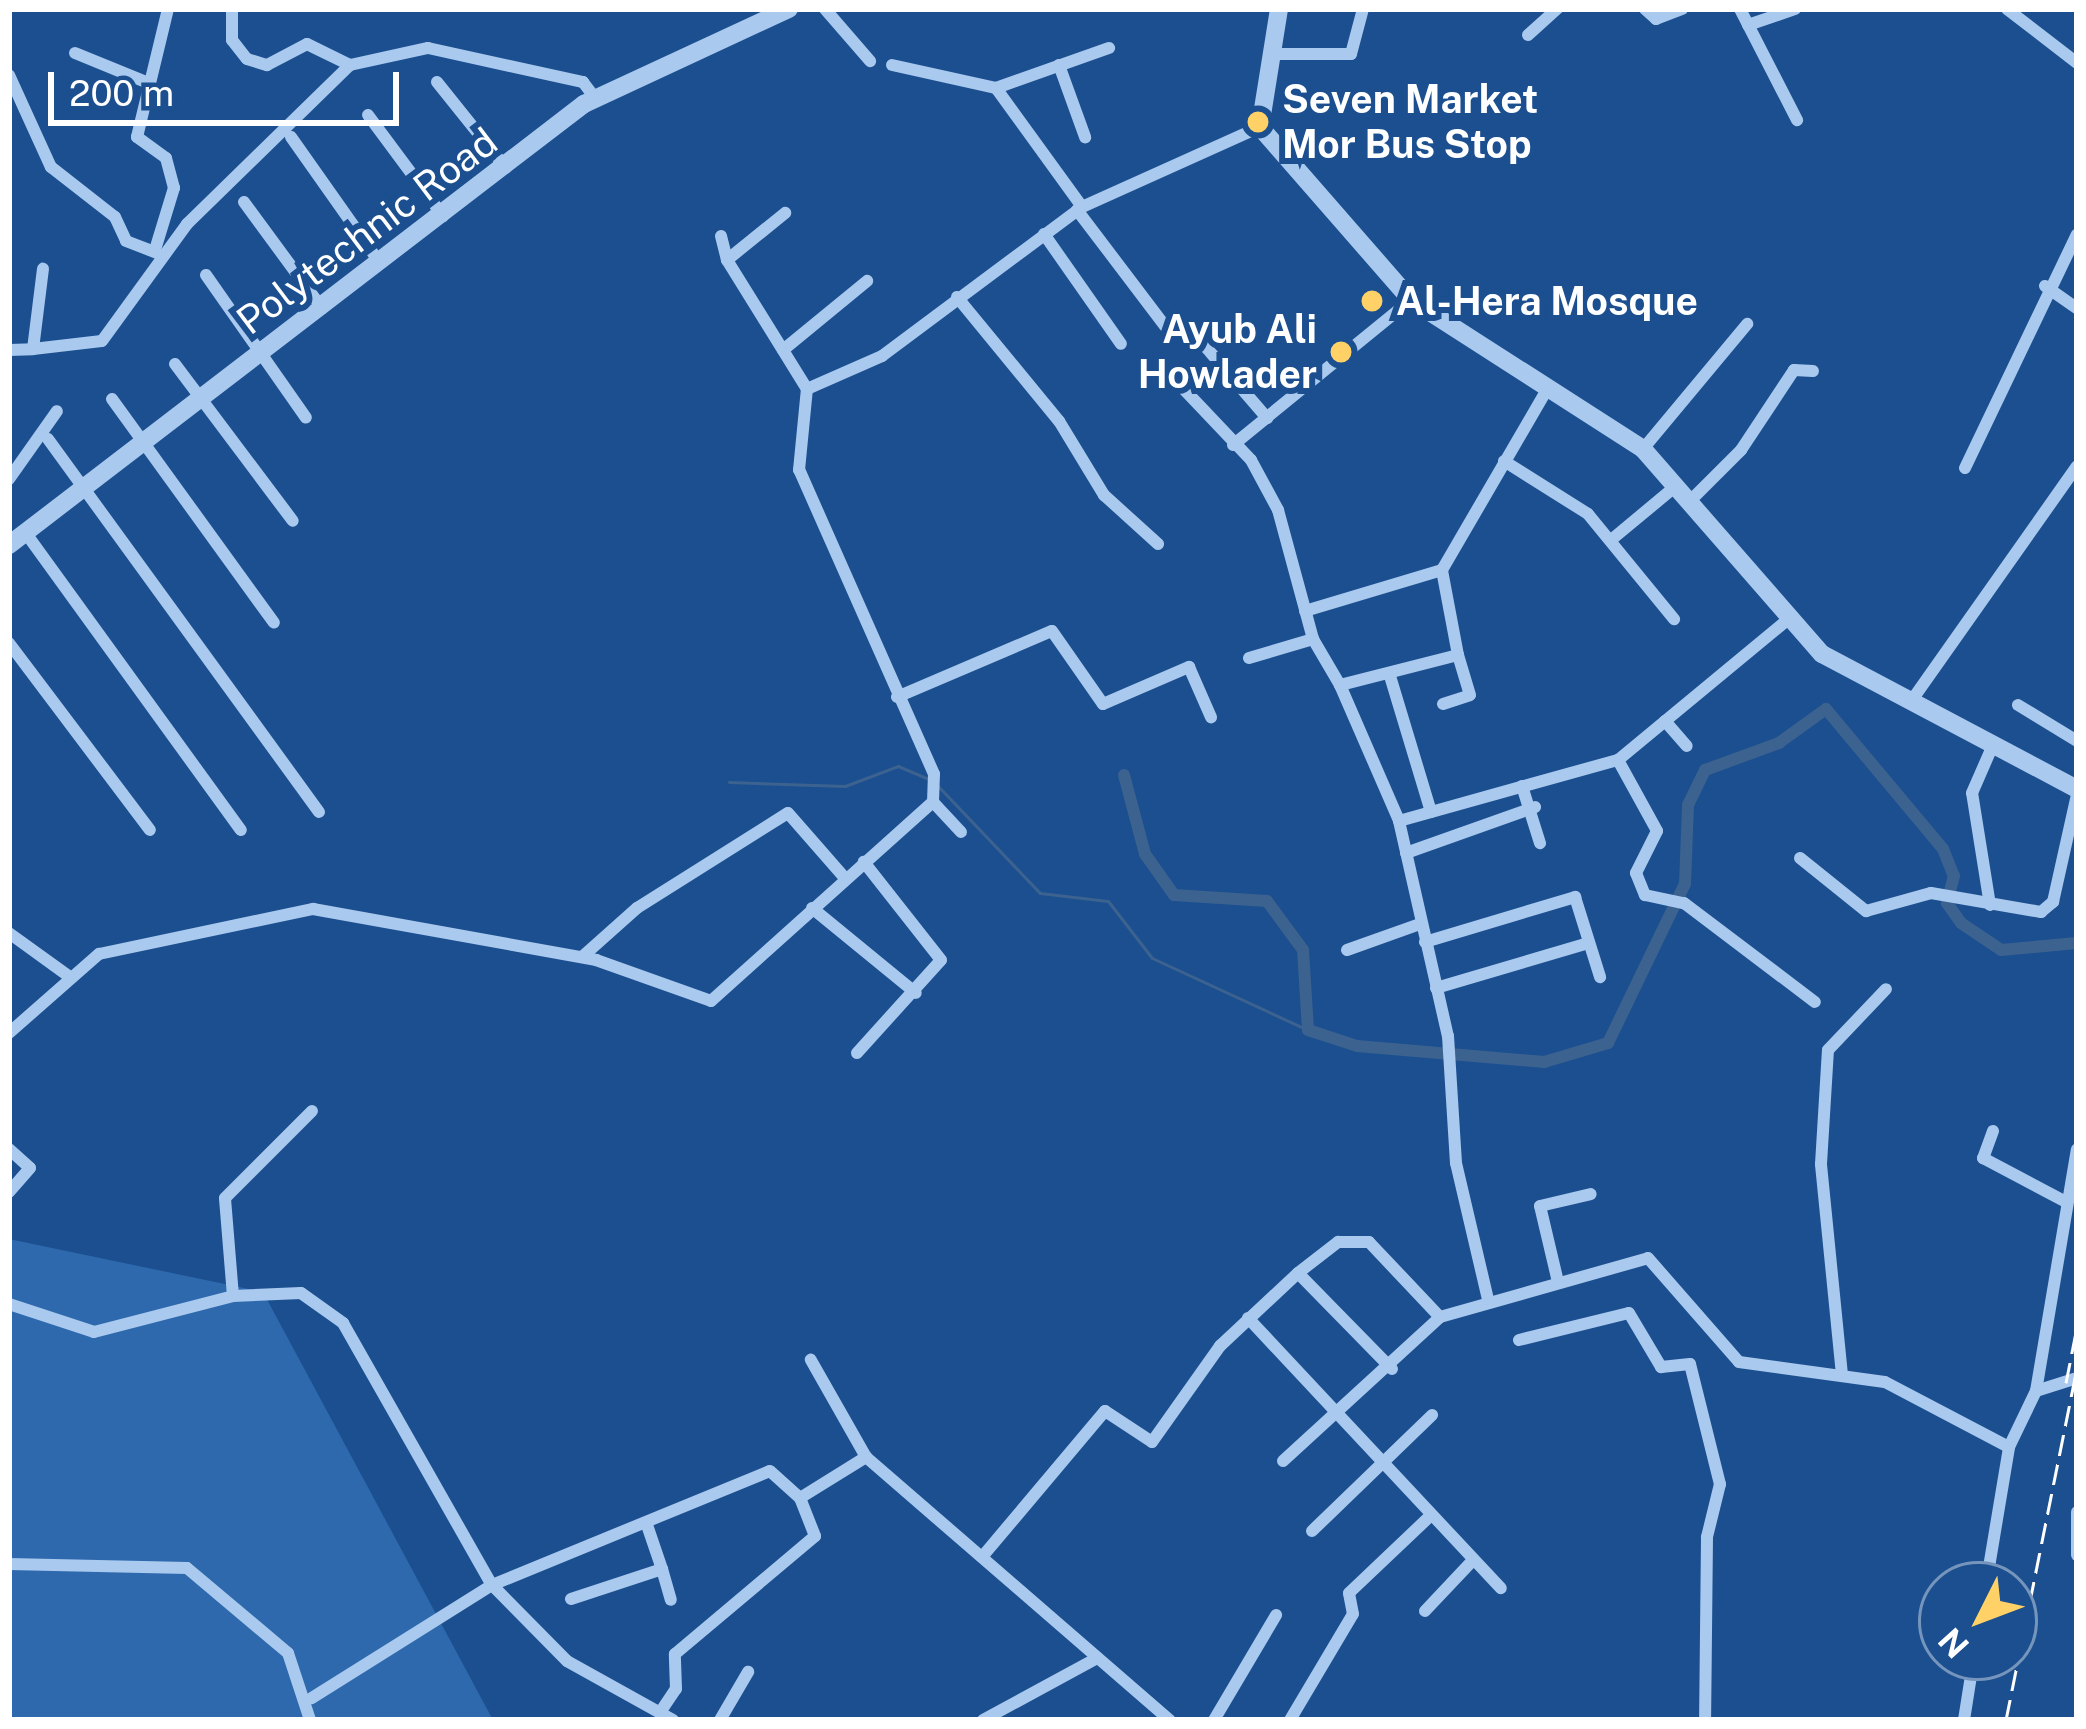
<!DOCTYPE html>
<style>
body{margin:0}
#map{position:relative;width:2086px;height:1729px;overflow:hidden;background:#1b4f8f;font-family:"Public Sans",sans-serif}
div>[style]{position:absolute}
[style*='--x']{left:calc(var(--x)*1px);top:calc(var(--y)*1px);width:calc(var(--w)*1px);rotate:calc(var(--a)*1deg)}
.green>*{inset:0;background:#2e69ad}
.stream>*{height:3px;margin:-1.5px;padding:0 1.5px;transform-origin:1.5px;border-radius:1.5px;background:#3c6290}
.canal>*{height:12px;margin:-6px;padding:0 6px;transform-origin:6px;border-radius:6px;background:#3c6290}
.minor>*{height:12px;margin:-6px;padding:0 6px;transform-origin:6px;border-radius:6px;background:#a9c9ee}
.tertiary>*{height:18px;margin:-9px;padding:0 9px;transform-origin:9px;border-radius:9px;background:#a9c9ee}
.rail>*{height:3px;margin-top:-1.5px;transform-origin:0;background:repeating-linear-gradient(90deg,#fff 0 21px,transparent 0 30px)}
.dots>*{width:33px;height:33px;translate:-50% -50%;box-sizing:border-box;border:6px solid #1b4f8f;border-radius:50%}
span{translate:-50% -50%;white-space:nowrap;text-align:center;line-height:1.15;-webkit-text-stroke:12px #1b4f8f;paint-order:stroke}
.poi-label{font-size:39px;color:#fff;font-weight:700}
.left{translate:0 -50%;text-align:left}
.right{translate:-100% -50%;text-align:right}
.street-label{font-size:39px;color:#fff}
.frame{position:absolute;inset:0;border:12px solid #fff;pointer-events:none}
.north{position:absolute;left:1918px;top:1561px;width:120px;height:120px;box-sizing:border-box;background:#1b4f8f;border:3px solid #7695bc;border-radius:50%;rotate:228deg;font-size:33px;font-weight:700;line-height:48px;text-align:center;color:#fff}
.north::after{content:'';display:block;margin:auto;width:42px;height:54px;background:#ffd166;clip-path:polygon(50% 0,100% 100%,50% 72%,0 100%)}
.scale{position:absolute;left:48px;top:72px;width:351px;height:54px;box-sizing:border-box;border:6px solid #fff;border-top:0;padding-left:15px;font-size:36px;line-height:42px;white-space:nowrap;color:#fff;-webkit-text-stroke:9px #1b4f8f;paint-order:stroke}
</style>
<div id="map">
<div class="green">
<div style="clip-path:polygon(9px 1239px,263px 1292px,493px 1720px,9px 1720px)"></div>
</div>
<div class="stream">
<div style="--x:729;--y:782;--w:116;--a:2"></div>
<div style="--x:845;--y:786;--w:57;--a:-20.7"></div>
<div style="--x:898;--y:766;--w:34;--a:23"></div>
<div style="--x:937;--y:785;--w:149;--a:46.4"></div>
<div style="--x:1040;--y:893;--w:68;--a:6.7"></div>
<div style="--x:1108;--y:901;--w:72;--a:52.3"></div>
<div style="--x:1152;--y:958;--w:172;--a:24.8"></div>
</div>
<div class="canal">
<div style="--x:1124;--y:775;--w:82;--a:75.1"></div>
<div style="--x:1145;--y:854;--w:50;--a:54.7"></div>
<div style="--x:1174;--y:895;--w:93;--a:3.7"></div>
<div style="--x:1267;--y:901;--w:61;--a:53.7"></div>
<div style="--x:1303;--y:950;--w:80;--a:86.4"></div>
<div style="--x:1308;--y:1030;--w:52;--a:18.1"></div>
<div style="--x:1357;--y:1046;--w:188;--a:4.9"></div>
<div style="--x:1544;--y:1062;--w:67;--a:-16.5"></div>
<div style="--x:1608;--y:1043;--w:177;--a:-64.2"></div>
<div style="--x:1685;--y:884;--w:79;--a:-87.8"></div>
<div style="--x:1688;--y:805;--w:39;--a:-64"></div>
<div style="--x:1705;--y:770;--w:79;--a:-20"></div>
<div style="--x:1779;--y:743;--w:58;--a:-35.9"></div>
<div style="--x:1826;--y:709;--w:182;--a:50.1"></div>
<div style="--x:1943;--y:849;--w:29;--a:68"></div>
<div style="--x:1954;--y:876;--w:28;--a:105"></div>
<div style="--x:1947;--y:903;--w:24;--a:55"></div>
<div style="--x:1961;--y:923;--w:48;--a:34"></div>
<div style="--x:2001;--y:950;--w:76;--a:-5.3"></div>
</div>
<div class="minor">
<div style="--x:232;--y:9;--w:31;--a:90"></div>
<div style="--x:232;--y:40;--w:24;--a:52"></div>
<div style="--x:247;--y:59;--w:21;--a:17"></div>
<div style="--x:267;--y:65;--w:45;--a:-27.7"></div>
<div style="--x:307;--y:44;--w:48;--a:26"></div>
<div style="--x:825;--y:9;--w:69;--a:49.1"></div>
<div style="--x:1645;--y:9;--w:15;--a:42"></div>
<div style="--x:1656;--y:19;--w:28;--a:-21"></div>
<div style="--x:1740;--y:9;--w:125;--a:62.8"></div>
<div style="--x:2007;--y:9;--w:88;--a:37.6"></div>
<div style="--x:1748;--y:25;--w:50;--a:-18.8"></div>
<div style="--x:1528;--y:35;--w:39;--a:-42"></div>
<div style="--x:75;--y:53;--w:77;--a:22.2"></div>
<div style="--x:1270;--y:54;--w:81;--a:0"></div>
<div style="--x:1351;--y:54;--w:47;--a:-75.1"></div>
<div style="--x:892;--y:65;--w:107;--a:12.5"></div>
<div style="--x:996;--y:88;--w:147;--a:54.1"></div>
<div style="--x:1059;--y:65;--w:77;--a:70.1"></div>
<div style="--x:9;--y:75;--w:101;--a:65.5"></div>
<div style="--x:51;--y:167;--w:81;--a:38"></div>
<div style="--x:115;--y:217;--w:26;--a:65"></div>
<div style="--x:126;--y:241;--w:33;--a:21"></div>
<div style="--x:437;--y:82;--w:110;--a:51.3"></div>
<div style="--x:996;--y:88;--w:120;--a:-19.5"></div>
<div style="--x:368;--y:115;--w:126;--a:53.4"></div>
<div style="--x:291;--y:137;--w:154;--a:54.8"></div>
<div style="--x:244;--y:202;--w:132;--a:53.7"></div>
<div style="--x:1077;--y:210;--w:156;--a:52.8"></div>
<div style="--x:1171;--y:334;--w:27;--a:8"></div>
<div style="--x:1198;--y:338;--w:106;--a:49.2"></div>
<div style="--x:1044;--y:234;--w:134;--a:55"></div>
<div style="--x:721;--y:236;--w:25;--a:76"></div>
<div style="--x:155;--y:250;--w:65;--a:-73"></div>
<div style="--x:174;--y:188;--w:31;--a:-105"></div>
<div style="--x:166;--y:158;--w:36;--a:-144"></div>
<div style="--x:137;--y:137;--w:132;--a:-76.4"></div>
<div style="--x:206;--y:275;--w:174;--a:55"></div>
<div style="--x:2045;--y:286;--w:39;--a:35"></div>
<div style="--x:957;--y:297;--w:161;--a:50.6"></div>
<div style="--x:1059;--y:421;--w:87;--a:58.7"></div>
<div style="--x:1104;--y:495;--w:73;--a:42.2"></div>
<div style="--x:33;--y:349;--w:69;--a:-6.6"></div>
<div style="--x:102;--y:341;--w:145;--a:-54"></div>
<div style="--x:187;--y:224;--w:228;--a:-44.3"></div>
<div style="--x:350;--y:65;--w:80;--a:-12.3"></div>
<div style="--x:428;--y:48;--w:159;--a:12.4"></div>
<div style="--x:583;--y:82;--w:21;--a:53"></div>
<div style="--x:9;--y:350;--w:24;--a:-2"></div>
<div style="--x:33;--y:349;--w:81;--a:-82.9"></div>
<div style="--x:783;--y:350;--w:109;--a:-39.4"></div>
<div style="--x:175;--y:364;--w:196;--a:53.1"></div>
<div style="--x:1178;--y:383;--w:106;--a:46.5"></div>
<div style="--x:1251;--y:460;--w:57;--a:61.6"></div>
<div style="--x:1278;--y:510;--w:134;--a:74.8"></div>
<div style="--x:1313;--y:639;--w:53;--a:59.6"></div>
<div style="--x:807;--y:389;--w:82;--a:-23.7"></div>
<div style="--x:882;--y:356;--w:249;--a:-36.7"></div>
<div style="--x:1082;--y:207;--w:195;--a:-24.2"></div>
<div style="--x:112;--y:399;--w:276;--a:54.1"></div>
<div style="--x:48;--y:439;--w:461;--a:54"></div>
<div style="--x:1233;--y:445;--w:230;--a:-39.2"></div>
<div style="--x:1643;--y:449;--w:163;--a:-50.2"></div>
<div style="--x:1504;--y:461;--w:99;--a:32.2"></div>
<div style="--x:1588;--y:514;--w:136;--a:50.7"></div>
<div style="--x:1965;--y:468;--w:259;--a:-64.4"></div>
<div style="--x:9;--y:479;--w:83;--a:-54.8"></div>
<div style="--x:1689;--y:502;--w:74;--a:-45"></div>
<div style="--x:1741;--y:450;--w:96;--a:-56.5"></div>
<div style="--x:1794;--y:370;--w:19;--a:3"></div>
<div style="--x:25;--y:532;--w:368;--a:54.1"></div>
<div style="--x:1611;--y:540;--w:85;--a:-39.7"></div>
<div style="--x:1305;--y:611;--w:143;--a:-16.7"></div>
<div style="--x:9;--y:643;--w:234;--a:53"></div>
<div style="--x:1458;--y:655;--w:86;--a:-100.7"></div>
<div style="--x:1442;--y:570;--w:207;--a:-59.8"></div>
<div style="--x:1249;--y:658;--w:67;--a:-16.5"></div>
<div style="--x:1390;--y:676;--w:142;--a:73.2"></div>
<div style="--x:897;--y:697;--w:168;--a:-23.1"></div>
<div style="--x:1052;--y:631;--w:89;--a:55.1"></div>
<div style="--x:1103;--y:704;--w:94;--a:-23.3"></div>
<div style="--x:1189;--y:667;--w:55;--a:66.3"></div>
<div style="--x:1912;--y:700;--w:286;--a:-54.8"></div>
<div style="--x:1443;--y:704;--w:28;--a:-18"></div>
<div style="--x:1470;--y:695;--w:42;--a:-106.7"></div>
<div style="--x:1458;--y:655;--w:122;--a:165.7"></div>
<div style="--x:1340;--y:685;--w:148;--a:66.5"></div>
<div style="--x:1399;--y:821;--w:221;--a:77.2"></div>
<div style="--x:1448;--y:1036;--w:127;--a:86.4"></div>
<div style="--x:1456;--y:1163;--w:140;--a:76.8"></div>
<div style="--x:2018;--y:705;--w:69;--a:31.4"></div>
<div style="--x:1665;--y:721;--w:33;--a:49"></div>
<div style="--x:1618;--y:760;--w:81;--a:61.2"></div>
<div style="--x:1657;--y:831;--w:47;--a:116.6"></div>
<div style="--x:1636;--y:873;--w:24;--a:68"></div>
<div style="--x:1645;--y:895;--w:40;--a:12"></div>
<div style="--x:1684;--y:903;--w:164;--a:37.1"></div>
<div style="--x:1522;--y:786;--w:60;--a:72.5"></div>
<div style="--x:933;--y:802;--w:41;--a:47"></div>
<div style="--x:1399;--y:821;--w:227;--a:-15.6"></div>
<div style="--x:1618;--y:760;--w:218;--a:-39.6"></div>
<div style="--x:1406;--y:853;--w:137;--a:-19.6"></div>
<div style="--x:1800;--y:858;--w:85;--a:38.8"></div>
<div style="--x:1866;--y:911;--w:67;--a:-15.5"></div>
<div style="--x:1931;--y:893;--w:112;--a:9.8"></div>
<div style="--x:2041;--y:912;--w:16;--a:-40"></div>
<div style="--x:2053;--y:902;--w:110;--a:-77.4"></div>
<div style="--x:1990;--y:905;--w:113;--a:-99.1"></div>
<div style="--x:1972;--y:793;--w:52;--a:-66.4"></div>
<div style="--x:812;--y:908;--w:134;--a:39.3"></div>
<div style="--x:9;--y:933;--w:72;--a:35.9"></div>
<div style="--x:1425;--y:942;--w:157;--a:-16.7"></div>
<div style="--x:1575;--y:897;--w:84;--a:72.6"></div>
<div style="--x:1347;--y:950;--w:77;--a:-19.6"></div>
<div style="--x:582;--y:957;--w:74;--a:-41.7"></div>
<div style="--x:637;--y:908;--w:178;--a:-32.2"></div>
<div style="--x:788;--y:813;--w:86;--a:48.8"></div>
<div style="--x:1436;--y:988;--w:159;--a:-16.4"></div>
<div style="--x:9;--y:1033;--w:120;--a:-41.3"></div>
<div style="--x:99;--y:954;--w:219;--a:-11.9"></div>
<div style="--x:313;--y:909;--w:288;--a:10.2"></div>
<div style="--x:596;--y:960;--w:122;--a:19.6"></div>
<div style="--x:711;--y:1001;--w:298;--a:-41.9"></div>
<div style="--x:933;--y:802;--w:28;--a:-88"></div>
<div style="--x:934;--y:774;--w:333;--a:-113.9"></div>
<div style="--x:799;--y:470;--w:81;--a:-84.4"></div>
<div style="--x:807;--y:389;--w:152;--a:-121.8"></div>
<div style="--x:727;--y:260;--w:75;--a:-39"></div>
<div style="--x:857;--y:1053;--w:125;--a:-47.9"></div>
<div style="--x:941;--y:960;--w:125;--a:-128.2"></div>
<div style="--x:1993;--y:1131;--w:29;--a:110"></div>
<div style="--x:1983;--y:1158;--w:94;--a:27.9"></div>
<div style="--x:9;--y:1149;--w:28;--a:42"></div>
<div style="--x:30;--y:1168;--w:32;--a:131"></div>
<div style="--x:1558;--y:1282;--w:78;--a:-103.3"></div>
<div style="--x:1540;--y:1206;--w:52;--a:-13.2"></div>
<div style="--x:233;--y:1296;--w:98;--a:-94.7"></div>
<div style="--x:225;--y:1198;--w:123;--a:-45"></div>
<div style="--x:9;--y:1304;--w:89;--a:18.2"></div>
<div style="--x:94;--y:1332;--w:144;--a:-14.5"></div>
<div style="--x:233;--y:1296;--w:68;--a:-2.5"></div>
<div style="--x:301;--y:1293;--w:52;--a:35.5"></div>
<div style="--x:343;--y:1323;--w:301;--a:60.4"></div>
<div style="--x:492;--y:1585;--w:213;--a:147.9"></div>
<div style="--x:1248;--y:1318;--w:370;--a:46.9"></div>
<div style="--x:1519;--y:1340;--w:113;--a:-13.8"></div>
<div style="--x:1629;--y:1313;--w:63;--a:59.3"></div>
<div style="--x:1661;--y:1367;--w:29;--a:-6"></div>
<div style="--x:1690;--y:1364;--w:124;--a:76"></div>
<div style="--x:1720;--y:1484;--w:55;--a:103.8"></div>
<div style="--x:1707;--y:1537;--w:183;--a:90.6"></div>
<div style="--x:1392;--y:1369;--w:134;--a:-134.4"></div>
<div style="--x:1298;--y:1273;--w:51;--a:-37.8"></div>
<div style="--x:1338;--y:1242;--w:31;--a:0"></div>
<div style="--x:1369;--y:1242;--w:103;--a:46.6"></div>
<div style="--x:1842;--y:1375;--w:212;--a:-95.7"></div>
<div style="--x:1821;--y:1164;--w:114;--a:-86.5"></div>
<div style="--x:1828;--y:1050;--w:84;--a:-46.4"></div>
<div style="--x:2036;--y:1391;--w:43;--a:-17.6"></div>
<div style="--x:866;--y:1457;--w:402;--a:40.9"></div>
<div style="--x:1283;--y:1461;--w:213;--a:-42.5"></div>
<div style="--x:1440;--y:1317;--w:216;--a:-15.8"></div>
<div style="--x:1648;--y:1258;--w:138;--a:48.8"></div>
<div style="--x:1739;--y:1362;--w:147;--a:7.8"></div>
<div style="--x:1885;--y:1382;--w:140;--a:27.7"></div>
<div style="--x:2077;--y:1512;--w:43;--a:90"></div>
<div style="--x:1312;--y:1531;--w:167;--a:-44"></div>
<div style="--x:982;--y:1557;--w:191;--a:-49.9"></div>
<div style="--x:1105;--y:1411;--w:56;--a:33.4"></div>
<div style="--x:1152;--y:1442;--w:118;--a:-54.7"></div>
<div style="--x:1220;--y:1346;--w:107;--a:-43.1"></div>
<div style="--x:9;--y:1564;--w:178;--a:1.3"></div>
<div style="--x:187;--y:1568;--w:132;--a:40.1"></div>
<div style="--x:288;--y:1653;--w:71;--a:71.8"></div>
<div style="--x:662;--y:1569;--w:32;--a:74"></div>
<div style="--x:1986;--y:1585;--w:140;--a:-80.5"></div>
<div style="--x:2009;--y:1447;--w:62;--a:-64.3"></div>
<div style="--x:2036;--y:1391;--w:245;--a:-80.4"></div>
<div style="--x:571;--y:1599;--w:96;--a:-18.2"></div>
<div style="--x:662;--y:1569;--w:46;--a:-108.8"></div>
<div style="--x:1425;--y:1611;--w:70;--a:-46.7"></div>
<div style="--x:663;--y:1708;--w:23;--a:-56"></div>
<div style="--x:676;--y:1689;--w:35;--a:-92"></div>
<div style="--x:675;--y:1654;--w:183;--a:-40.1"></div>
<div style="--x:815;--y:1536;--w:41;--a:-111.5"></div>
<div style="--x:673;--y:1720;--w:121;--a:-150.9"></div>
<div style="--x:567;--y:1661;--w:107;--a:-134.6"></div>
<div style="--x:492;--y:1585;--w:300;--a:-22.3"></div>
<div style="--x:770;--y:1471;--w:40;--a:42"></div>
<div style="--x:800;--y:1498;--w:78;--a:-31.8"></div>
<div style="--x:866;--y:1457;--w:112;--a:-119.6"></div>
<div style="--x:720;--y:1720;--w:56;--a:-59.7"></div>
<div style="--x:983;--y:1720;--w:130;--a:-28.5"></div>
<div style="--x:1214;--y:1720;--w:122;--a:-59.4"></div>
<div style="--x:1290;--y:1720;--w:123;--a:-59.3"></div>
<div style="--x:1353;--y:1614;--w:21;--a:-101"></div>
<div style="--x:1349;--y:1593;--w:112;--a:-43.5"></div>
<div style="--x:1964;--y:1720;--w:64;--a:-81"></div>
</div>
<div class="tertiary">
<div style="--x:1279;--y:9;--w:120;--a:99.1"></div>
<div style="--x:1260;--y:127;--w:230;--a:48.9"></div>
<div style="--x:1411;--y:300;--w:276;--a:32.7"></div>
<div style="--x:1643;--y:449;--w:272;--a:48.9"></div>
<div style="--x:1822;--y:654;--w:289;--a:27.9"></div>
<div style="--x:9;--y:545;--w:725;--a:-37.49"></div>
<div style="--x:584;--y:104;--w:226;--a:-24.9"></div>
</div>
<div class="rail">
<div style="--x:2066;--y:1383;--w:57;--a:-78.9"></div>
<div style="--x:2006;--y:1720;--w:360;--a:-78.6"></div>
</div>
<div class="dots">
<div style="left:1258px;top:122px;background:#ffd166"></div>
<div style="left:1372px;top:301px;background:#ffd166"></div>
<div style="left:1341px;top:352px;background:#ffd166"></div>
</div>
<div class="poi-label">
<span class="left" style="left:1282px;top:122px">Seven Market<br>Mor Bus Stop</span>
<span class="left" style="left:1396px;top:301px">Al-Hera Mosque</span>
<span class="right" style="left:1317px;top:352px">Ayub Ali<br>Howlader</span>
</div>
<div class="street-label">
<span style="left:367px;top:231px;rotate:-37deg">Polytechnic Road</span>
</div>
<div class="frame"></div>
<div class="north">N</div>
<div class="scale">200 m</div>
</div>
